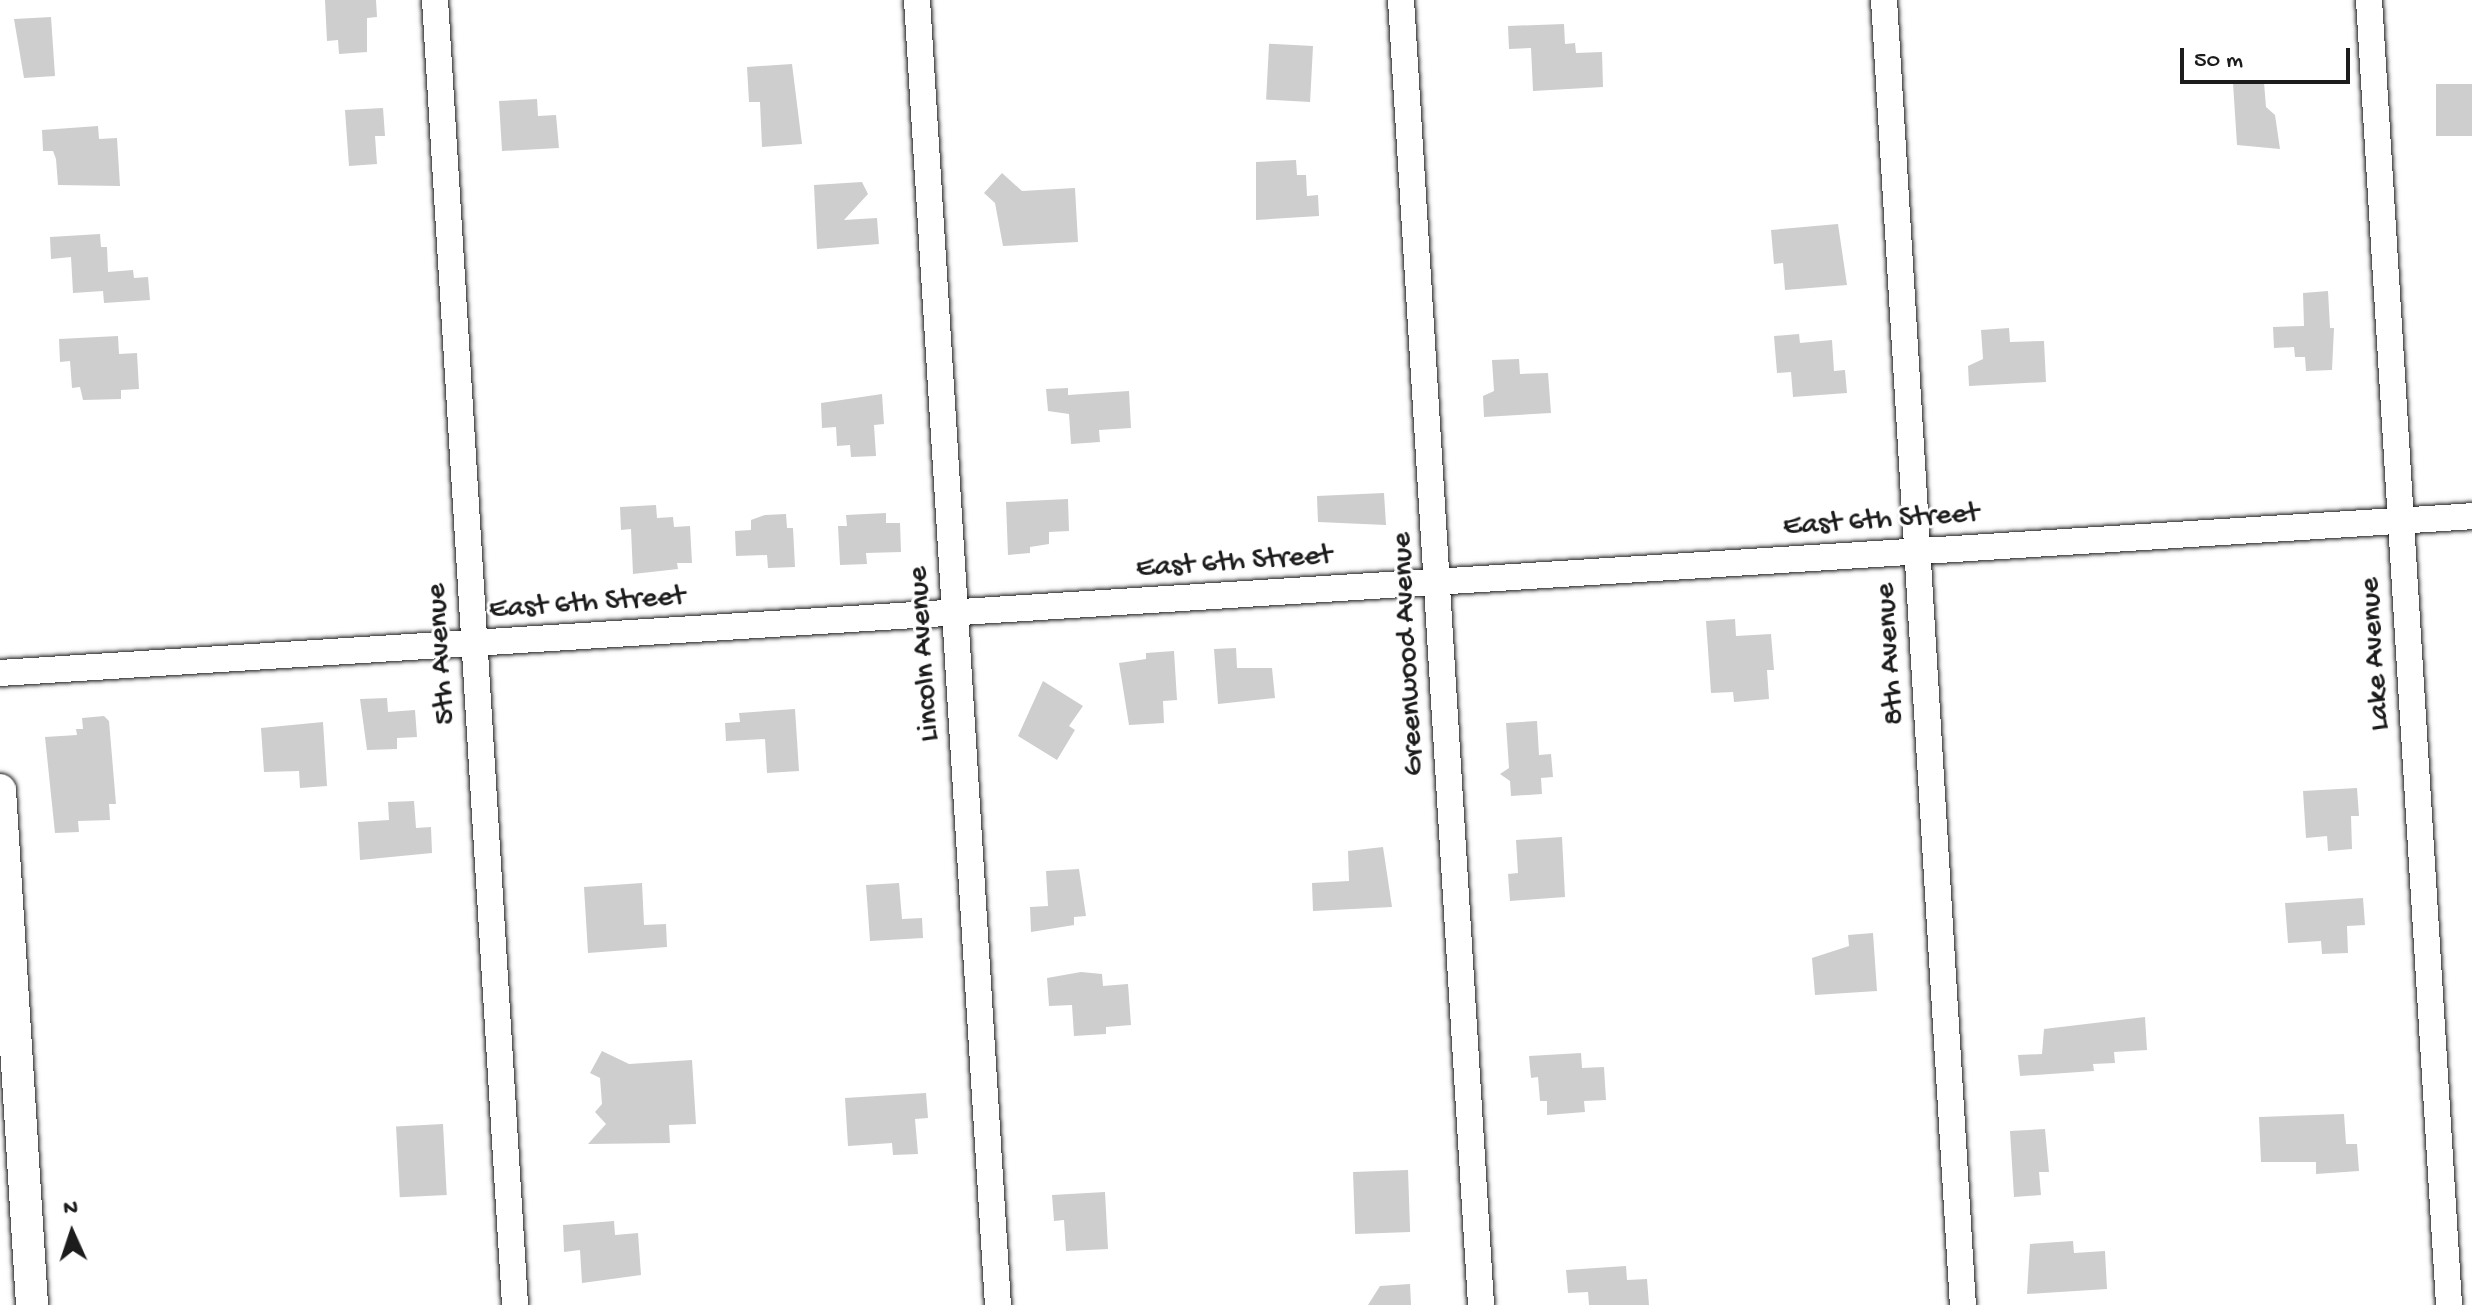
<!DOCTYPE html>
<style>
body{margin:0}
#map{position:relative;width:2472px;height:1305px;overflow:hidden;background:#fff;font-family:"Gochi Hand",sans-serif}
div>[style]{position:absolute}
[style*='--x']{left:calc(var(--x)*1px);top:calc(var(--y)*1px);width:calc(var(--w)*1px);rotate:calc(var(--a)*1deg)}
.building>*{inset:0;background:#cecece;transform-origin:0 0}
.roads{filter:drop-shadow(0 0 2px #1c1c1c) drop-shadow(0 0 2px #1c1c1c)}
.minor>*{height:26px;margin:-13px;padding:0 13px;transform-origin:13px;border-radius:13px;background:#fff}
.tertiary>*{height:32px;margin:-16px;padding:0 16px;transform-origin:16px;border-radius:16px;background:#fff}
span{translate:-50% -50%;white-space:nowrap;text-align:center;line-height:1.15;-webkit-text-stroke:6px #fff;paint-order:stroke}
.street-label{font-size:30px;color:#1c1c1c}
.north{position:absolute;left:32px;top:1193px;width:80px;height:80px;-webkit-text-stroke:6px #fff;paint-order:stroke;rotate:357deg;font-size:22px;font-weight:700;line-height:32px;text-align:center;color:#1c1c1c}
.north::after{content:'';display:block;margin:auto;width:28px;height:36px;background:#1c1c1c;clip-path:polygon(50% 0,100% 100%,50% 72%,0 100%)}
.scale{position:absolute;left:2180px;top:48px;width:170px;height:36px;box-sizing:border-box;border:4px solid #1c1c1c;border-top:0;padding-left:10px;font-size:24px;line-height:28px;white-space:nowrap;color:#1c1c1c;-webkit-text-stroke:6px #fff;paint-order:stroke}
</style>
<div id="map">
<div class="building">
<div style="clip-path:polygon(325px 0,376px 0,377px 17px,367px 18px,367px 52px,339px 54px,338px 40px,327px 41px)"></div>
<div style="clip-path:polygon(51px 17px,55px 76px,24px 78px,14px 19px)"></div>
<div style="clip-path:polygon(1564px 24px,1565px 44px,1575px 43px,1576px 53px,1602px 52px,1603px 87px,1533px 91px,1531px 48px,1509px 49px,1508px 26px)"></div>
<div style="left:1313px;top:46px;width:56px;height:44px;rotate:93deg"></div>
<div style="clip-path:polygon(792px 64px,802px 144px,762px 147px,760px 102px,749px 102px,747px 67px)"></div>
<div style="clip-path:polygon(2264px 82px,2266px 107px,2275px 115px,2280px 149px,2237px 145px,2233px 83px)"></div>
<div style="left:2472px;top:84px;width:52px;height:36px;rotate:90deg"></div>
<div style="clip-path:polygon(537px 99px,538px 116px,556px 115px,559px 148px,502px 151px,499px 101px)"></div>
<div style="clip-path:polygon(383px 108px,385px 136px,375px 136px,377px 164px,349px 166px,345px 110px)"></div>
<div style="clip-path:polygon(98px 126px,99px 139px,117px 138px,120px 186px,58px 185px,56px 159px,53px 151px,43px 151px,42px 130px)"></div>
<div style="clip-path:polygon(1296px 160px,1297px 175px,1306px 175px,1307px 196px,1318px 195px,1319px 216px,1256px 220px,1256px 162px)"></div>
<div style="clip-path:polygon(1002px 173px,1022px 191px,1075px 188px,1078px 242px,1003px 246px,995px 203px,984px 193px)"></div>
<div style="clip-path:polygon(862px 182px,868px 194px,844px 220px,877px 218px,879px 244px,817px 249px,814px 185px)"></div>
<div style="clip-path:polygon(1838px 224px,1847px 285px,1785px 290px,1783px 263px,1774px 264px,1771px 230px)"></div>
<div style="clip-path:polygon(100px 234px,101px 247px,107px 247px,108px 272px,133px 270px,134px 278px,148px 277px,150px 300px,104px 303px,103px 291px,73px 293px,71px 257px,51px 259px,50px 237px)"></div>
<div style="clip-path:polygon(2328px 291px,2330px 328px,2334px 328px,2332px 370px,2306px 371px,2305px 357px,2295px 357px,2294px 347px,2274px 348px,2273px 327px,2304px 326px,2303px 293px)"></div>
<div style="clip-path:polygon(2009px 328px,2010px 342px,2044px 341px,2046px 382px,1969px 386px,1968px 366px,1983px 359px,1981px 330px)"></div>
<div style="clip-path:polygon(1799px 334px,1800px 343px,1832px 340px,1834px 371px,1845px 370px,1847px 393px,1793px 397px,1791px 372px,1777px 373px,1774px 336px)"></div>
<div style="clip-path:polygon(118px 336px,119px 354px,137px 353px,139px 389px,121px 390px,121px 399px,83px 400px,80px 387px,72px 388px,70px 361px,60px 362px,59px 339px)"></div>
<div style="clip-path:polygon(1519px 359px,1520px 374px,1548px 373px,1551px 413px,1484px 417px,1483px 396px,1494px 391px,1492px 360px)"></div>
<div style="clip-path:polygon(1068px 388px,1068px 395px,1129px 391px,1131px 428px,1099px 430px,1100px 442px,1071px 444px,1069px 414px,1048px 411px,1046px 389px)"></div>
<div style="clip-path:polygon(882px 394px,884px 424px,874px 425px,876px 456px,851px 457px,850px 445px,837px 446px,836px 427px,822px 428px,821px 403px)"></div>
<div style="clip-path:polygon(1384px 493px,1386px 525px,1318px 522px,1317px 496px)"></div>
<div style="clip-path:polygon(1068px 499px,1069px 531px,1049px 532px,1049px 544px,1030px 547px,1030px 553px,1008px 555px,1006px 502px)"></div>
<div style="clip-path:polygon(656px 505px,657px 518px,673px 517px,674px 527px,690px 526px,692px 563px,677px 563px,678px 569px,633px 574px,631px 529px,621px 530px,620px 507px)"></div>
<div style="clip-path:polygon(886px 513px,886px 523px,900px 523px,901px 552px,866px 553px,867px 564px,840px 565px,838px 526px,847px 526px,846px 515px)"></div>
<div style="clip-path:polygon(786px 514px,787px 528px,793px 528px,795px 567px,768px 568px,767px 555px,736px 556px,735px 531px,751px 530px,751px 520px,765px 515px)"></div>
<div style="clip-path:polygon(1735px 619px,1736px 636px,1771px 634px,1774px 670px,1767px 670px,1769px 699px,1734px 702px,1733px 692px,1711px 693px,1706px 621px)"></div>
<div style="clip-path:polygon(1236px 648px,1237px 668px,1272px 668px,1275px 698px,1218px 704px,1214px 649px)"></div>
<div style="clip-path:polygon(1174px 651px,1177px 700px,1163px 701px,1164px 723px,1129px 725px,1119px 663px,1146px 659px,1146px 653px)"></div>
<div style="clip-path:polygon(1043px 681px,1083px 706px,1069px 726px,1075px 730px,1057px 760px,1018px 736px)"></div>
<div style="clip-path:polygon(387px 698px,388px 712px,415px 710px,417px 737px,397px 738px,397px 749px,367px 750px,360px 699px)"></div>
<div style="clip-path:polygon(795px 709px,799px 771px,767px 773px,765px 739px,726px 741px,725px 723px,740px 722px,739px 713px)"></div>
<div style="clip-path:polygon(104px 716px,109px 721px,116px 804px,109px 804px,110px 820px,78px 821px,79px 832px,55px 833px,45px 737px,77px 735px,76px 729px,83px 729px,82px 718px)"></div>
<div style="clip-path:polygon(1537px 721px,1539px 755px,1551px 754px,1553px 777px,1541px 778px,1542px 794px,1511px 796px,1510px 781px,1500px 774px,1509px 768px,1506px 723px)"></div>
<div style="clip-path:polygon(323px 722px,327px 786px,300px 788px,299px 771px,264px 772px,261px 728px)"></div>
<div style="clip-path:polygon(2357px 788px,2359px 816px,2351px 816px,2352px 849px,2328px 851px,2327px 836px,2306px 838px,2303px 791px)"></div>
<div style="clip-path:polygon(414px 801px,416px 828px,431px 827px,432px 853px,360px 860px,358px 822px,389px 820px,388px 802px)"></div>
<div style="clip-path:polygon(1562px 837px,1565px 897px,1510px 901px,1508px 874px,1518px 873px,1516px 840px)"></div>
<div style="clip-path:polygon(1383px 847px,1392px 907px,1313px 911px,1312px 883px,1349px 881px,1348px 851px)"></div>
<div style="clip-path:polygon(1079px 869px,1086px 916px,1074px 917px,1074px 925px,1031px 932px,1030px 907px,1048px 906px,1046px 871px)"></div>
<div style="clip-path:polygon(642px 883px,644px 925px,666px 924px,667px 947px,588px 953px,584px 887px)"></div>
<div style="clip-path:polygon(899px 883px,902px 919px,922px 918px,923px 938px,870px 941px,866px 885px)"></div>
<div style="clip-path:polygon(2363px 898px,2365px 925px,2347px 926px,2348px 953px,2322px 954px,2321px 941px,2288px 943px,2285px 903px)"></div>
<div style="clip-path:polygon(1873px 933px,1877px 991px,1815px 995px,1812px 958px,1849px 946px,1848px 935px)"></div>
<div style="clip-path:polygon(1081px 972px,1102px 974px,1103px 986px,1128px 984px,1131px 1025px,1106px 1027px,1106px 1034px,1074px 1036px,1072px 1005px,1049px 1006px,1047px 978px)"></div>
<div style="clip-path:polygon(2145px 1017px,2147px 1050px,2114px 1052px,2115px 1063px,2093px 1064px,2094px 1071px,2020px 1076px,2018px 1055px,2042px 1054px,2044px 1029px)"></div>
<div style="clip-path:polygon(602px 1051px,629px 1064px,692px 1060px,696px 1124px,669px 1125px,670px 1143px,588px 1144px,606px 1124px,595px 1112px,602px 1104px,600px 1078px,590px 1073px)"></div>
<div style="clip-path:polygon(1581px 1053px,1582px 1068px,1604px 1067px,1606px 1100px,1584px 1101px,1585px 1112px,1547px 1115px,1547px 1101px,1540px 1101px,1538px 1077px,1531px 1078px,1529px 1056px)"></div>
<div style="clip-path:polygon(926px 1093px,928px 1118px,915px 1119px,918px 1154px,893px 1155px,892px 1143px,848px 1146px,845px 1098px)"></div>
<div style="clip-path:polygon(2344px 1114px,2346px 1144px,2357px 1144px,2359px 1171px,2316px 1174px,2316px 1162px,2261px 1162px,2259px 1117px)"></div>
<div style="left:443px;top:1124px;width:71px;height:47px;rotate:87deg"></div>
<div style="clip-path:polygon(2045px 1129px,2049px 1172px,2039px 1172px,2041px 1195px,2014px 1197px,2010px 1131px)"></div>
<div style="left:1408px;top:1170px;width:62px;height:55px;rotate:88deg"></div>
<div style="clip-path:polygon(1105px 1192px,1108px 1249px,1066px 1251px,1064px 1220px,1054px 1221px,1052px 1195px)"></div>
<div style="clip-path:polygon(614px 1221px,615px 1235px,638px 1233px,641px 1275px,582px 1283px,580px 1250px,564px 1252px,563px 1225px)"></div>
<div style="clip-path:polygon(2073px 1241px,2074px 1253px,2105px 1251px,2107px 1289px,2027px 1294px,2030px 1244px)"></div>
<div style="clip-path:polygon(1626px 1266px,1627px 1280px,1647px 1279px,1649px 1305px,1589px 1305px,1588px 1292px,1568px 1293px,1566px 1270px)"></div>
<div style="clip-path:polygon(1410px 1284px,1411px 1305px,1368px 1305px,1380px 1286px)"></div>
</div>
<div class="roads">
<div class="minor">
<div style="--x:435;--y:0;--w:1307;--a:86.49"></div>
<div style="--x:917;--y:0;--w:1308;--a:86.45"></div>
<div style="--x:1401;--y:0;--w:1307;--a:86.49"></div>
<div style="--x:1884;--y:0;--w:1307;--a:86.54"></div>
<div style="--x:2369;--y:0;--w:1307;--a:86.49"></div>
<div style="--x:0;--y:673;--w:2477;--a:-3.63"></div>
</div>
<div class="tertiary">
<div style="--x:0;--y:790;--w:516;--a:86.44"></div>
</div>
</div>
<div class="street-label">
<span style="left:1881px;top:522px;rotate:-4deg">East 6th Street</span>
<span style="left:1234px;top:564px;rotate:-4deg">East 6th Street</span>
<span style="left:587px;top:605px;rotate:-4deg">East 6th Street</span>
<span style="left:443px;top:654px;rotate:-94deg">5th Avenue</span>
<span style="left:926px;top:654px;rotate:-94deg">Lincoln Avenue</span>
<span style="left:1410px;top:654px;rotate:-93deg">Greenwood Avenue</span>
<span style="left:1892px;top:654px;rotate:-94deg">8th Avenue</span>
<span style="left:2377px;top:654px;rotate:-94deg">Lake Avenue</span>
</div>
<div class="north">N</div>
<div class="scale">50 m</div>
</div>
